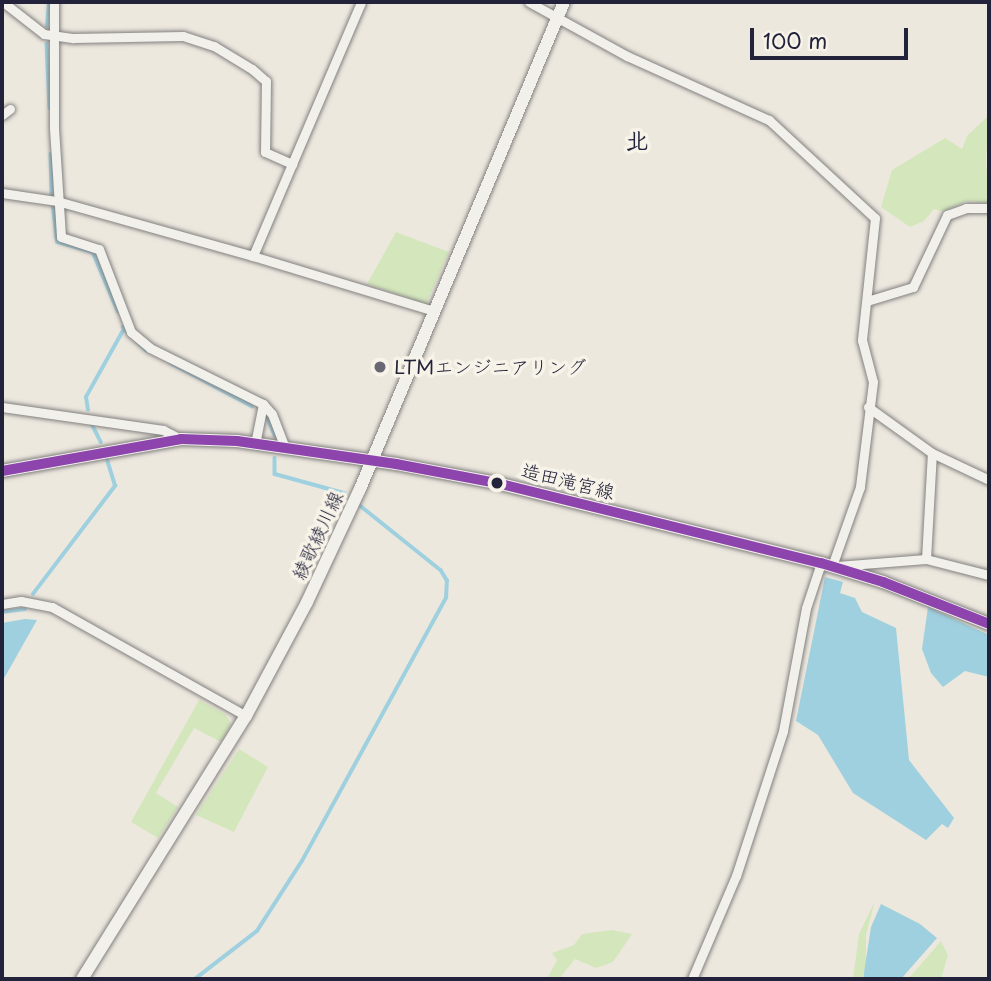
<!DOCTYPE html>
<meta charset="utf-8">
<style>
body{margin:0}
#map{position:relative;width:991px;height:981px;overflow:hidden;background:#ede8de;font-family:"Playpen Sans","Klee One",sans-serif}
div>[style]{position:absolute}
[style*='--x']{left:calc(var(--x)*1px);top:calc(var(--y)*1px);width:calc(var(--w)*1px);rotate:calc(var(--a)*1deg)}
.green>*{inset:0;background:#d4e7bc}
.water>*{inset:0;background:#9fd0df}
.stream>*{height:3.5px;margin:-1.75px;padding:0 1.75px;transform-origin:1.75px;border-radius:1.75px;background:#9fd0df}
.roads{filter:drop-shadow(0 0 2px #828080) drop-shadow(0 0 2px #828080)}
.minor>*{height:9px;margin:-4.5px;padding:0 4.5px;transform-origin:4.5px;border-radius:4.5px;background:#f1f0eb}
.secondary>*{height:12px;margin:-6px;padding:0 6px;transform-origin:6px;border-radius:6px;background:#f1f0eb}
.bus-1>*{height:10px;margin:-5px;padding:0 5px;transform-origin:5px;border-radius:5px;background:#8e44ad}
.dots>*{width:19px;height:19px;translate:-50% -50%;box-sizing:border-box;border:4px solid #f7f3e8;border-radius:50%}
span{translate:-50% -50%;white-space:nowrap;text-align:center;line-height:1.15;-webkit-text-stroke:7px #f7f3e8;paint-order:stroke}
.poi-label{font-size:19px;color:#22223b}
.left{translate:0 -50%;text-align:left}
.street-label{font-size:19px;color:#22223b}
.quarter-label{font-size:23px;color:#22223b;font-weight:700}
.frame{position:absolute;inset:0;border:4px solid #22223b;pointer-events:none}
.scale{position:absolute;left:750px;top:28px;width:158px;height:32px;box-sizing:border-box;border:4px solid #22223b;border-top:0;padding-left:9px;font-size:21px;line-height:24px;white-space:nowrap;color:#22223b;-webkit-text-stroke:5px #f7f3e8;paint-order:stroke}
</style>
<div id="map">
<div class="green">
<div style="clip-path:polygon(989px 115px,986px 161px,989px 203px,966px 201px,944px 212px,934px 209px,924px 221px,910px 227px,881px 207px,892px 170px,945px 138px,962px 149px,967px 136px)"></div>
<div style="clip-path:polygon(396px 232px,449px 252px,426px 304px,367px 284px)"></div>
<div style="clip-path:polygon(199px 700px,226px 715px,231px 724px,221px 742px,194px 728px,156px 793px,178px 807px,158px 838px,131px 822px)"></div>
<div style="clip-path:polygon(239px 749px,268px 767px,234px 832px,196px 815px)"></div>
<div style="clip-path:polygon(875px 901px,866px 935px,866px 968px,861px 979px,853px 979px,859px 934px)"></div>
<div style="clip-path:polygon(612px 930px,632px 934px,613px 962px,596px 968px,575px 959px,559px 979px,547px 979px,557px 960px,552px 953px,574px 945px,582px 934px)"></div>
<div style="clip-path:polygon(941px 941px,948px 955px,941px 979px,908px 979px)"></div>
</div>
<div class="water">
<div style="clip-path:polygon(825px 577px,843px 582px,840px 593px,855px 598px,862px 612px,896px 628px,909px 760px,954px 818px,948px 828px,942px 824px,926px 840px,853px 793px,818px 735px,796px 721px)"></div>
<div style="clip-path:polygon(928px 607px,989px 635px,989px 677px,965px 671px,943px 687px,931px 673px,922px 649px)"></div>
<div style="clip-path:polygon(25px 619px,37px 620px,2px 682px,2px 623px)"></div>
<div style="clip-path:polygon(881px 904px,920px 924px,937px 938px,901px 979px,863px 979px,871px 927px)"></div>
</div>
<div class="stream">
<div style="--x:47;--y:26;--w:24;--a:-85"></div>
<div style="--x:47;--y:44;--w:64;--a:87.3"></div>
<div style="--x:51;--y:154;--w:40;--a:88.6"></div>
<div style="--x:53;--y:204;--w:38;--a:83"></div>
<div style="--x:58;--y:242;--w:36;--a:16"></div>
<div style="--x:93;--y:252;--w:64;--a:67"></div>
<div style="--x:123;--y:327;--w:33;--a:45"></div>
<div style="--x:171;--y:363;--w:92;--a:28"></div>
<div style="--x:88;--y:410;--w:13;--a:-99"></div>
<div style="--x:86;--y:397;--w:78;--a:-60.8"></div>
<div style="--x:267;--y:416;--w:21;--a:67"></div>
<div style="--x:92;--y:424;--w:20;--a:63"></div>
<div style="--x:275;--y:458;--w:16;--a:90"></div>
<div style="--x:275;--y:474;--w:72;--a:15.4"></div>
<div style="--x:33;--y:594;--w:136;--a:-52.8"></div>
<div style="--x:115;--y:486;--w:27;--a:-107"></div>
<div style="--x:2;--y:612;--w:23;--a:-7"></div>
<div style="--x:195;--y:979;--w:78;--a:-37.7"></div>
<div style="--x:257;--y:931;--w:83;--a:-57.3"></div>
<div style="--x:302;--y:861;--w:300;--a:-61.3"></div>
<div style="--x:446;--y:598;--w:17;--a:-87"></div>
<div style="--x:447;--y:581;--w:12;--a:-121"></div>
<div style="--x:441;--y:571;--w:104;--a:-141.3"></div>
</div>
<div class="roads">
<div class="minor">
<div style="--x:3;--y:2;--w:52;--a:38"></div>
<div style="--x:44;--y:34;--w:30;--a:8"></div>
<div style="--x:74;--y:38;--w:109;--a:-1.1"></div>
<div style="--x:183;--y:36;--w:33;--a:18"></div>
<div style="--x:214;--y:46;--w:44;--a:31.2"></div>
<div style="--x:252;--y:69;--w:18;--a:41"></div>
<div style="--x:266;--y:81;--w:71;--a:90.8"></div>
<div style="--x:265;--y:152;--w:30;--a:24"></div>
<div style="--x:292;--y:164;--w:100;--a:113"></div>
<div style="--x:253;--y:256;--w:189;--a:16.9"></div>
<div style="--x:54;--y:2;--w:126;--a:90"></div>
<div style="--x:54;--y:128;--w:109;--a:86.3"></div>
<div style="--x:61;--y:237;--w:40;--a:18"></div>
<div style="--x:99;--y:249;--w:89;--a:68.9"></div>
<div style="--x:131;--y:332;--w:25;--a:40"></div>
<div style="--x:150;--y:348;--w:126;--a:26.4"></div>
<div style="--x:263;--y:404;--w:13;--a:48"></div>
<div style="--x:272;--y:414;--w:36;--a:69"></div>
<div style="--x:529;--y:2;--w:112;--a:28.9"></div>
<div style="--x:627;--y:56;--w:156;--a:24.3"></div>
<div style="--x:769;--y:120;--w:144;--a:42.8"></div>
<div style="--x:875;--y:218;--w:123;--a:96.1"></div>
<div style="--x:862;--y:340;--w:43;--a:75.3"></div>
<div style="--x:873;--y:382;--w:106;--a:97.1"></div>
<div style="--x:860;--y:487;--w:84;--a:109.5"></div>
<div style="--x:2;--y:115;--w:10;--a:-37"></div>
<div style="--x:292;--y:164;--w:176;--a:-66.9"></div>
<div style="--x:2;--y:193;--w:56;--a:8.3"></div>
<div style="--x:57;--y:201;--w:204;--a:15.7"></div>
<div style="--x:867;--y:301;--w:48;--a:-16.9"></div>
<div style="--x:913;--y:287;--w:80;--a:-64.7"></div>
<div style="--x:947;--y:215;--w:20;--a:-20"></div>
<div style="--x:966;--y:208;--w:23;--a:0"></div>
<div style="--x:2;--y:407;--w:163;--a:8.1"></div>
<div style="--x:163;--y:430;--w:20;--a:27"></div>
<div style="--x:868;--y:407;--w:79;--a:35.7"></div>
<div style="--x:932;--y:453;--w:63;--a:25.3"></div>
<div style="--x:255;--y:444;--w:41;--a:-78.7"></div>
<div style="--x:926;--y:559;--w:106;--a:-86.8"></div>
<div style="--x:837;--y:566;--w:89;--a:-4.5"></div>
<div style="--x:926;--y:559;--w:65;--a:14.3"></div>
<div style="--x:2;--y:604;--w:19;--a:-9"></div>
<div style="--x:21;--y:601;--w:32;--a:11"></div>
<div style="--x:52;--y:607;--w:223;--a:29.3"></div>
<div style="--x:692;--y:979;--w:112;--a:-66.9"></div>
<div style="--x:736;--y:876;--w:152;--a:-72"></div>
<div style="--x:783;--y:731;--w:125;--a:-79.4"></div>
<div style="--x:806;--y:608;--w:47;--a:-71.6"></div>
</div>
<div class="secondary">
<div style="--x:2;--y:471;--w:182;--a:-10.1"></div>
<div style="--x:181;--y:439;--w:56;--a:2"></div>
<div style="--x:237;--y:441;--w:161;--a:8.2"></div>
<div style="--x:396;--y:464;--w:103;--a:10.7"></div>
<div style="--x:497;--y:483;--w:334;--a:13.9"></div>
<div style="--x:821;--y:563;--w:65;--a:17"></div>
<div style="--x:883;--y:582;--w:114;--a:21.6"></div>
<div style="--x:82;--y:979;--w:310;--a:-58.1"></div>
<div style="--x:246;--y:716;--w:129;--a:-61.8"></div>
<div style="--x:307;--y:602;--w:125;--a:-64.9"></div>
<div style="--x:360;--y:489;--w:528;--a:-67.27"></div>
</div>
</div>
<div class="bus-1">
<div style="--x:2;--y:471;--w:182;--a:-10.1"></div>
<div style="--x:181;--y:439;--w:56;--a:2"></div>
<div style="--x:237;--y:441;--w:161;--a:8.2"></div>
<div style="--x:396;--y:464;--w:103;--a:10.7"></div>
<div style="--x:497;--y:483;--w:334;--a:13.9"></div>
<div style="--x:821;--y:563;--w:65;--a:17"></div>
<div style="--x:883;--y:582;--w:114;--a:21.6"></div>
</div>
<div class="dots">
<div style="left:380px;top:367px;background:#696774"></div>
<div style="left:497px;top:483px;background:#22223b"></div>
</div>
<div class="poi-label">
<span class="left" style="left:394px;top:367px">LTMエンジニアリング</span>
</div>
<div class="street-label">
<span style="left:568px;top:481px;rotate:14deg">造田滝宮線</span>
<span style="left:317px;top:535px;rotate:-65deg">綾歌綾川線</span>
</div>
<div class="quarter-label">
<span style="left:637px;top:140px">北</span>
</div>
<div class="frame"></div>
<div class="scale">100 m</div>
</div>
